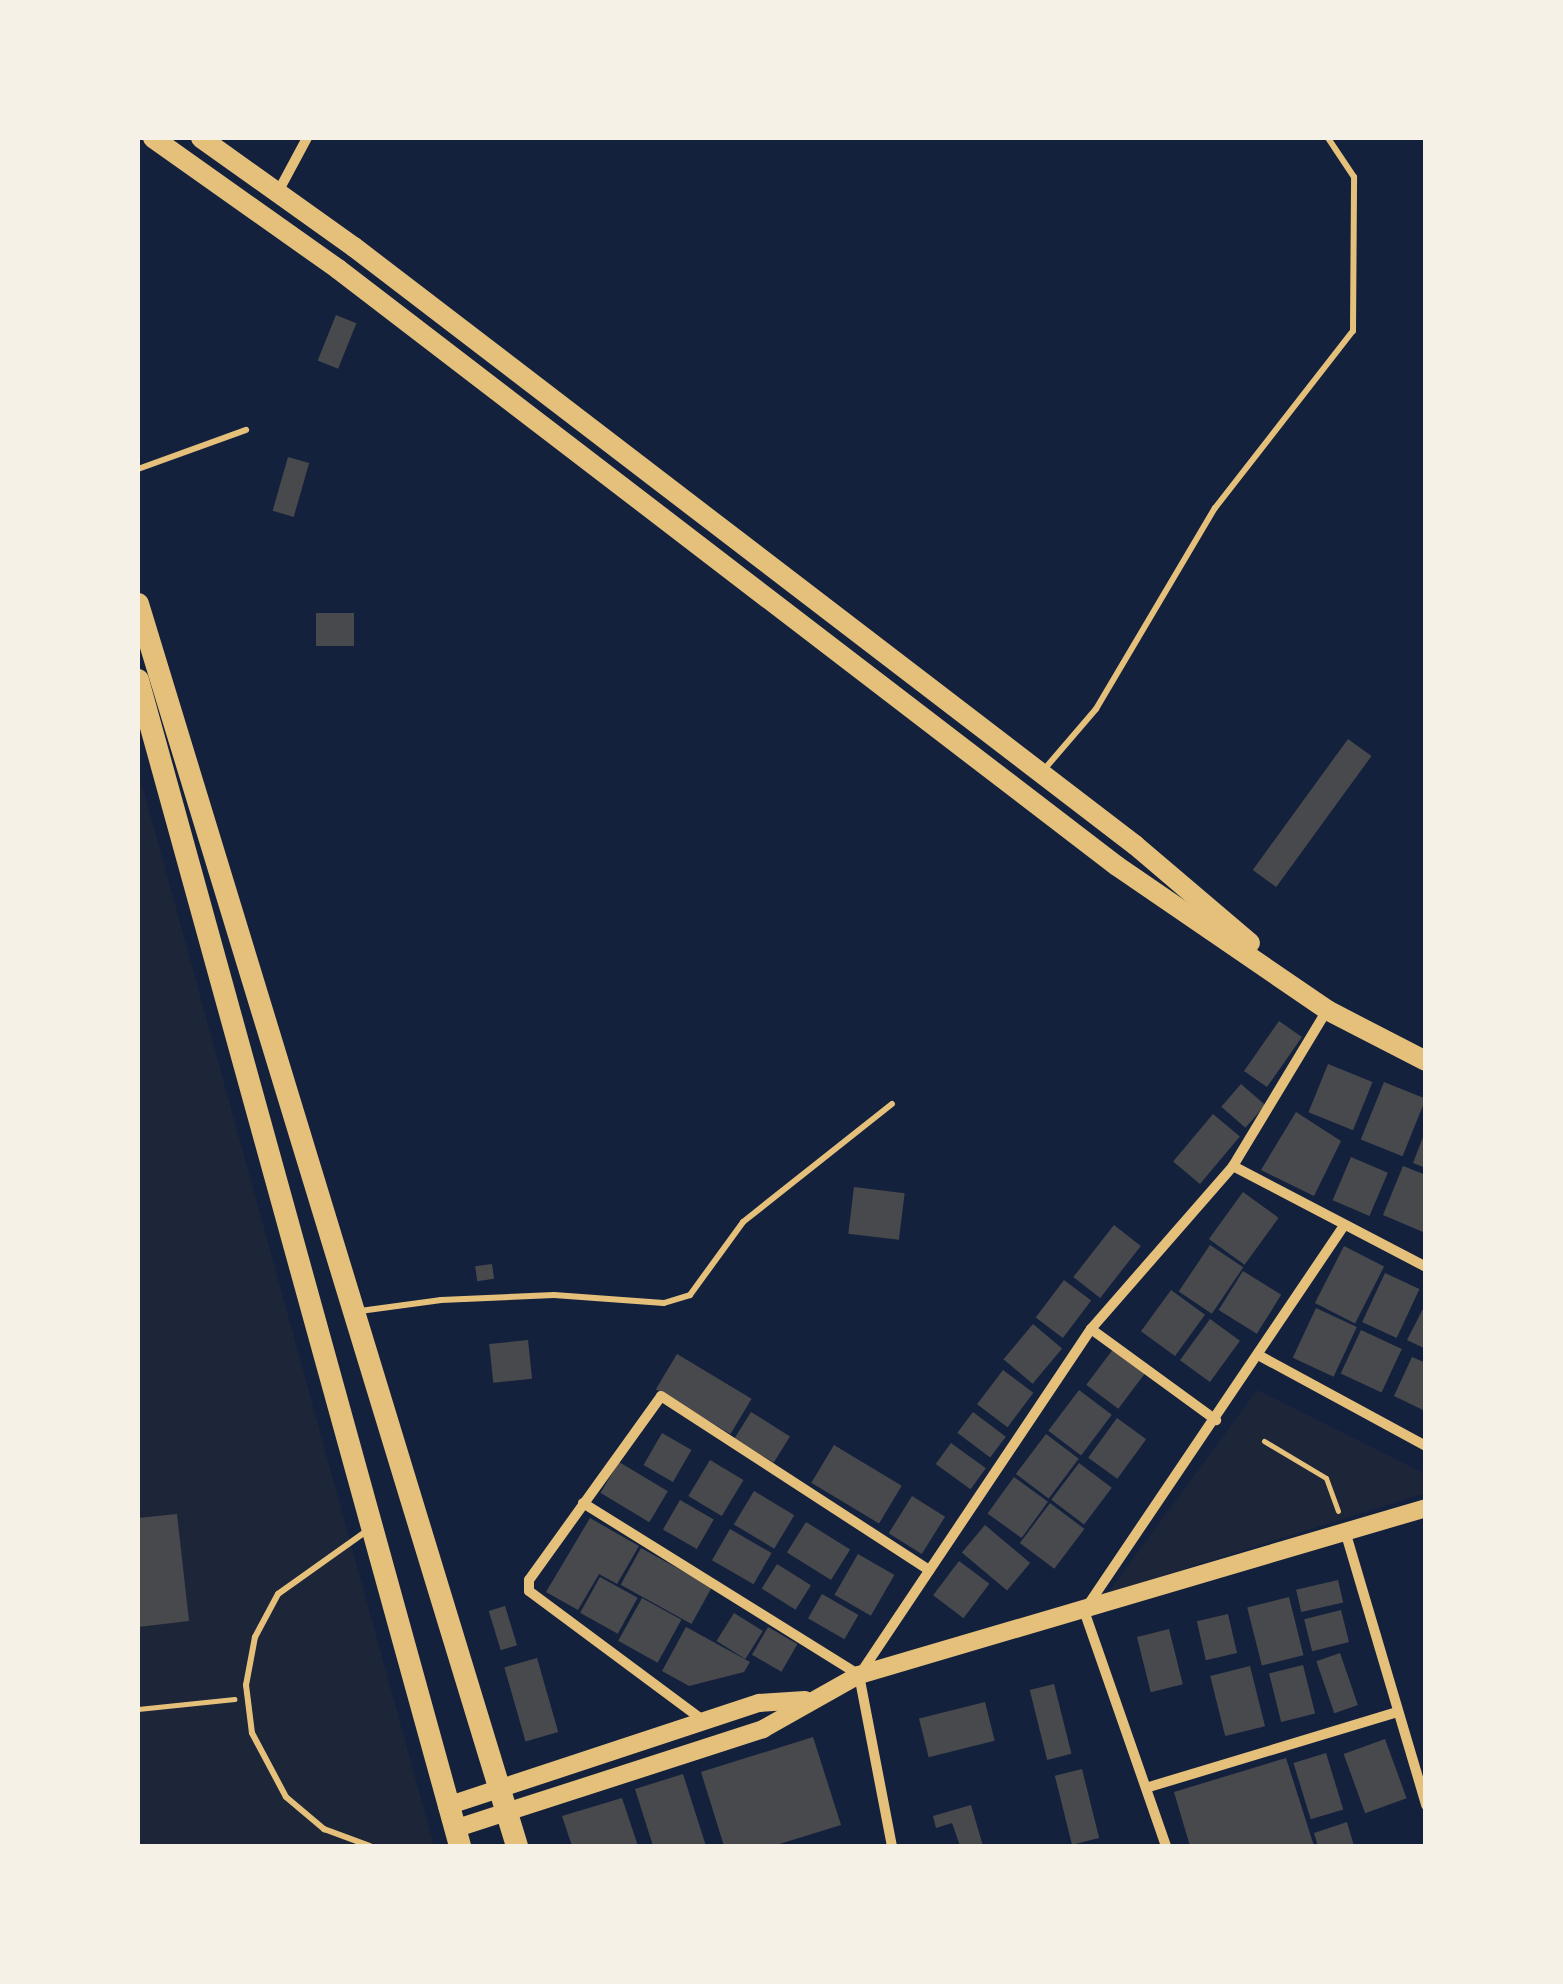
<!DOCTYPE html>
<style>
body{margin:0}
#map{position:relative;width:1563px;height:1984px;overflow:hidden;background:#14213d;font-family:Lato,sans-serif}
div>[style]{position:absolute}
[style*='--x']{left:calc(var(--x)*1px);top:calc(var(--y)*1px);width:calc(var(--w)*1px);rotate:calc(var(--a)*1deg)}
.green>*{inset:0;background:#1d2539}
.building>*{inset:0;background:#48494c;transform-origin:0 0}
.path>*{height:5px;margin:-2.5px;padding:0 2.5px;transform-origin:2.5px;border-radius:2.5px;background:#e5c07b}
.service>*{height:6px;margin:-3px;padding:0 3px;transform-origin:3px;border-radius:3px;background:#e5c07b}
.minor>*{height:10px;margin:-5px;padding:0 5px;transform-origin:5px;border-radius:5px;background:#e5c07b}
.tertiary>*{height:18px;margin:-9px;padding:0 9px;transform-origin:9px;border-radius:9px;background:#e5c07b}
.secondary>*{height:20px;margin:-10px;padding:0 10px;transform-origin:10px;border-radius:10px;background:#e5c07b}
.primary>*{height:22px;margin:-11px;padding:0 11px;transform-origin:11px;border-radius:11px;background:#e5c07b}
span{translate:-50% -50%;white-space:nowrap;text-align:center;line-height:1.15;-webkit-text-stroke:8px #f6f1e7;paint-order:stroke}
.frame{position:absolute;inset:0;border:140px solid #f6f1e7;pointer-events:none}
</style>
<div id="map">
<div class="green">
<div style="clip-path:polygon(138px 770px,328px 1461px,434px 1846px,138px 1846px)"></div>
<div style="clip-path:polygon(1257px 1390px,1425px 1474px,1425px 1493px,1108px 1593px)"></div>
</div>
<div class="building">
<div style="left:336px;top:315px;width:22px;height:49px;rotate:22deg"></div>
<div style="left:288px;top:457px;width:22px;height:56px;rotate:16deg"></div>
<div style="left:316px;top:613px;width:38px;height:33px"></div>
<div style="left:1348px;top:739px;width:29px;height:162px;rotate:36deg"></div>
<div style="left:1279px;top:1021px;width:28px;height:61px;rotate:35deg"></div>
<div style="left:1328px;top:1064px;width:48px;height:52px;rotate:22deg"></div>
<div style="left:1384px;top:1082px;width:45px;height:62px;rotate:22deg"></div>
<div style="left:1241px;top:1084px;width:32px;height:30px;rotate:41deg"></div>
<div style="clip-path:polygon(1296px 1112px,1341px 1141px,1314px 1196px,1261px 1170px)"></div>
<div style="left:1213px;top:1114px;width:35px;height:62px;rotate:40deg"></div>
<div style="clip-path:polygon(1425px 1132px,1426px 1132px,1426px 1168px,1413px 1163px)"></div>
<div style="left:1351px;top:1157px;width:40px;height:47px;rotate:23deg"></div>
<div style="clip-path:polygon(1403px 1166px,1426px 1175px,1423px 1232px,1383px 1215px)"></div>
<div style="left:854px;top:1187px;width:51px;height:47px;rotate:7deg"></div>
<div style="left:1243px;top:1192px;width:44px;height:58px;rotate:36deg"></div>
<div style="left:1114px;top:1225px;width:34px;height:66px;rotate:38deg"></div>
<div style="left:1210px;top:1245px;width:40px;height:56px;rotate:34deg"></div>
<div style="left:1344px;top:1246px;width:45px;height:64px;rotate:27deg"></div>
<div style="left:492px;top:1264px;width:15px;height:17px;rotate:82deg"></div>
<div style="left:1243px;top:1271px;width:45px;height:46px;rotate:32deg"></div>
<div style="left:1385px;top:1273px;width:38px;height:54px;rotate:25deg"></div>
<div style="left:1064px;top:1280px;width:34px;height:47px;rotate:37deg"></div>
<div style="left:1171px;top:1290px;width:42px;height:51px;rotate:36deg"></div>
<div style="clip-path:polygon(1426px 1303px,1426px 1349px,1407px 1340px)"></div>
<div style="left:1316px;top:1308px;width:45px;height:55px;rotate:25deg"></div>
<div style="left:1210px;top:1319px;width:37px;height:51px;rotate:36deg"></div>
<div style="left:1033px;top:1324px;width:38px;height:46px;rotate:40deg"></div>
<div style="left:1361px;top:1330px;width:45px;height:48px;rotate:25deg"></div>
<div style="left:528px;top:1340px;width:39px;height:39px;rotate:84deg"></div>
<div style="left:1114px;top:1348px;width:40px;height:46px;rotate:37deg"></div>
<div style="left:677px;top:1354px;width:87px;height:41px;rotate:31deg"></div>
<div style="clip-path:polygon(1412px 1357px,1426px 1363px,1423px 1410px,1394px 1396px)"></div>
<div style="left:1003px;top:1370px;width:38px;height:43px;rotate:37deg"></div>
<div style="left:1079px;top:1390px;width:41px;height:51px;rotate:37deg"></div>
<div style="left:751px;top:1412px;width:46px;height:31px;rotate:32deg"></div>
<div style="left:973px;top:1412px;width:41px;height:26px;rotate:37deg"></div>
<div style="left:1117px;top:1418px;width:36px;height:49px;rotate:36deg"></div>
<div style="left:662px;top:1433px;width:34px;height:37px;rotate:30deg"></div>
<div style="left:1046px;top:1434px;width:41px;height:50px;rotate:37deg"></div>
<div style="left:951px;top:1443px;width:43px;height:26px;rotate:36deg"></div>
<div style="left:834px;top:1445px;width:79px;height:44px;rotate:31deg"></div>
<div style="left:710px;top:1460px;width:39px;height:42px;rotate:31deg"></div>
<div style="left:619px;top:1462px;width:57px;height:36px;rotate:31deg"></div>
<div style="left:1079px;top:1463px;width:41px;height:46px;rotate:37deg"></div>
<div style="left:1014px;top:1477px;width:42px;height:45px;rotate:36deg"></div>
<div style="left:754px;top:1491px;width:47px;height:39px;rotate:31deg"></div>
<div style="left:912px;top:1496px;width:39px;height:44px;rotate:32deg"></div>
<div style="left:680px;top:1500px;width:39px;height:34px;rotate:30deg"></div>
<div style="left:1050px;top:1503px;width:43px;height:50px;rotate:37deg"></div>
<div style="clip-path:polygon(177px 1514px,189px 1621px,138px 1627px,138px 1518px)"></div>
<div style="clip-path:polygon(590px 1518px,639px 1546px,617px 1584px,599px 1574px,578px 1610px,546px 1592px)"></div>
<div style="left:806px;top:1522px;width:52px;height:36px;rotate:32deg"></div>
<div style="left:985px;top:1525px;width:59px;height:36px;rotate:40deg"></div>
<div style="left:730px;top:1529px;width:48px;height:36px;rotate:30deg"></div>
<div style="left:641px;top:1548px;width:81px;height:42px;rotate:29deg"></div>
<div style="left:858px;top:1554px;width:42px;height:47px;rotate:30deg"></div>
<div style="left:959px;top:1561px;width:38px;height:43px;rotate:37deg"></div>
<div style="left:777px;top:1564px;width:40px;height:29px;rotate:32deg"></div>
<div style="left:600px;top:1577px;width:43px;height:41px;rotate:29deg"></div>
<div style="left:1338px;top:1580px;width:23px;height:43px;rotate:77deg"></div>
<div style="left:822px;top:1594px;width:42px;height:28px;rotate:30deg"></div>
<div style="left:1289px;top:1597px;width:60px;height:43px;rotate:76deg"></div>
<div style="left:642px;top:1598px;width:45px;height:49px;rotate:29deg"></div>
<div style="left:505px;top:1606px;width:41px;height:17px;rotate:73deg"></div>
<div style="left:1341px;top:1610px;width:33px;height:38px;rotate:76deg"></div>
<div style="left:734px;top:1613px;width:34px;height:33px;rotate:32deg"></div>
<div style="left:1228px;top:1614px;width:40px;height:32px;rotate:77deg"></div>
<div style="clip-path:polygon(686px 1627px,750px 1662px,744px 1672px,689px 1686px,662px 1671px)"></div>
<div style="left:768px;top:1627px;width:34px;height:32px;rotate:30deg"></div>
<div style="left:1169px;top:1629px;width:57px;height:33px;rotate:76deg"></div>
<div style="left:1340px;top:1653px;width:55px;height:25px;rotate:71deg"></div>
<div style="left:537px;top:1658px;width:77px;height:34px;rotate:74deg"></div>
<div style="left:1303px;top:1665px;width:50px;height:35px;rotate:76deg"></div>
<div style="left:1250px;top:1666px;width:62px;height:41px;rotate:76deg"></div>
<div style="left:1054px;top:1684px;width:72px;height:25px;rotate:76deg"></div>
<div style="left:985px;top:1702px;width:40px;height:68px;rotate:76deg"></div>
<div style="clip-path:polygon(813px 1737px,841px 1825px,773px 1846px,724px 1846px,701px 1772px)"></div>
<div style="left:1385px;top:1739px;width:63px;height:44px;rotate:70deg"></div>
<div style="left:1326px;top:1753px;width:59px;height:34px;rotate:73deg"></div>
<div style="clip-path:polygon(1286px 1758px,1314px 1846px,1190px 1846px,1174px 1792px)"></div>
<div style="left:1082px;top:1769px;width:71px;height:28px;rotate:76deg"></div>
<div style="clip-path:polygon(683px 1774px,706px 1846px,653px 1846px,635px 1789px)"></div>
<div style="clip-path:polygon(622px 1798px,638px 1846px,572px 1846px,562px 1816px)"></div>
<div style="clip-path:polygon(971px 1805px,983px 1846px,960px 1846px,952px 1823px,936px 1828px,933px 1816px)"></div>
<div style="clip-path:polygon(1347px 1822px,1354px 1846px,1318px 1846px,1314px 1833px)"></div>
</div>
<div class="path">
<div style="--x:1264;--y:1441;--w:72;--a:30.8"></div>
<div style="--x:1326;--y:1478;--w:35;--a:70"></div>
<div style="--x:138;--y:1709;--w:97;--a:-5.9"></div>
</div>
<div class="service">
<div style="--x:138;--y:469;--w:115;--a:-19.9"></div>
<div style="--x:1042;--y:772;--w:83;--a:-49.4"></div>
<div style="--x:1096;--y:709;--w:234;--a:-59.4"></div>
<div style="--x:1215;--y:508;--w:224;--a:-52.1"></div>
<div style="--x:1353;--y:331;--w:154;--a:-89.6"></div>
<div style="--x:1354;--y:177;--w:47;--a:-123.7"></div>
<div style="--x:360;--y:1311;--w:82;--a:-7.7"></div>
<div style="--x:441;--y:1300;--w:113;--a:-2.5"></div>
<div style="--x:554;--y:1295;--w:110;--a:4.2"></div>
<div style="--x:664;--y:1303;--w:27;--a:-17"></div>
<div style="--x:690;--y:1295;--w:90;--a:-54"></div>
<div style="--x:743;--y:1222;--w:190;--a:-38.4"></div>
<div style="--x:368;--y:1530;--w:110;--a:144.6"></div>
<div style="--x:278;--y:1594;--w:49;--a:118.1"></div>
<div style="--x:255;--y:1637;--w:49;--a:100.6"></div>
<div style="--x:246;--y:1685;--w:48;--a:82.9"></div>
<div style="--x:252;--y:1733;--w:72;--a:62"></div>
<div style="--x:286;--y:1797;--w:50;--a:40.1"></div>
<div style="--x:324;--y:1829;--w:49;--a:20.3"></div>
</div>
<div class="minor">
<div style="--x:278;--y:192;--w:61;--a:-61.8"></div>
<div style="--x:1233;--y:1166;--w:218;--a:27.6"></div>
<div style="--x:1091;--y:1329;--w:155;--a:36.1"></div>
<div style="--x:1260;--y:1356;--w:189;--a:28.5"></div>
<div style="--x:583;--y:1503;--w:325;--a:31.9"></div>
<div style="--x:1345;--y:1531;--w:286;--a:73.5"></div>
<div style="--x:860;--y:1674;--w:415;--a:-56.2"></div>
<div style="--x:1091;--y:1329;--w:216;--a:-48.9"></div>
<div style="--x:1233;--y:1166;--w:182;--a:-58.9"></div>
<div style="--x:859;--y:1675;--w:174;--a:79.1"></div>
<div style="--x:704;--y:1721;--w:218;--a:-143.4"></div>
<div style="--x:529;--y:1591;--w:11;--a:-90"></div>
<div style="--x:529;--y:1580;--w:226;--a:-54.3"></div>
<div style="--x:661;--y:1396;--w:320;--a:33"></div>
<div style="--x:1149;--y:1787;--w:259;--a:-16.8"></div>
<div style="--x:1166;--y:1846;--w:249;--a:-109.2"></div>
<div style="--x:1084;--y:1611;--w:462;--a:-56"></div>
</div>
<div class="tertiary">
<div style="--x:447;--y:1806;--w:329;--a:-18.3"></div>
<div style="--x:759;--y:1703;--w:46;--a:-3.7"></div>
<div style="--x:454;--y:1829;--w:325;--a:-17.9"></div>
<div style="--x:763;--y:1729;--w:110;--a:-29.4"></div>
<div style="--x:859;--y:1675;--w:591;--a:-16.41"></div>
</div>
<div class="secondary">
<div style="--x:153;--y:138;--w:227;--a:35.3"></div>
<div style="--x:338;--y:269;--w:981;--a:37.47"></div>
<div style="--x:1117;--y:866;--w:255;--a:34.4"></div>
<div style="--x:1327;--y:1010;--w:111;--a:27.3"></div>
<div style="--x:201;--y:138;--w:188;--a:35.5"></div>
<div style="--x:354;--y:247;--w:984;--a:37.44"></div>
<div style="--x:1135;--y:845;--w:151;--a:40.4"></div>
</div>
<div class="primary">
<div style="--x:138;--y:604;--w:1299;--a:73.03"></div>
<div style="--x:138;--y:680;--w:1210;--a:74.56"></div>
</div>
<div class="frame"></div>
</div>
